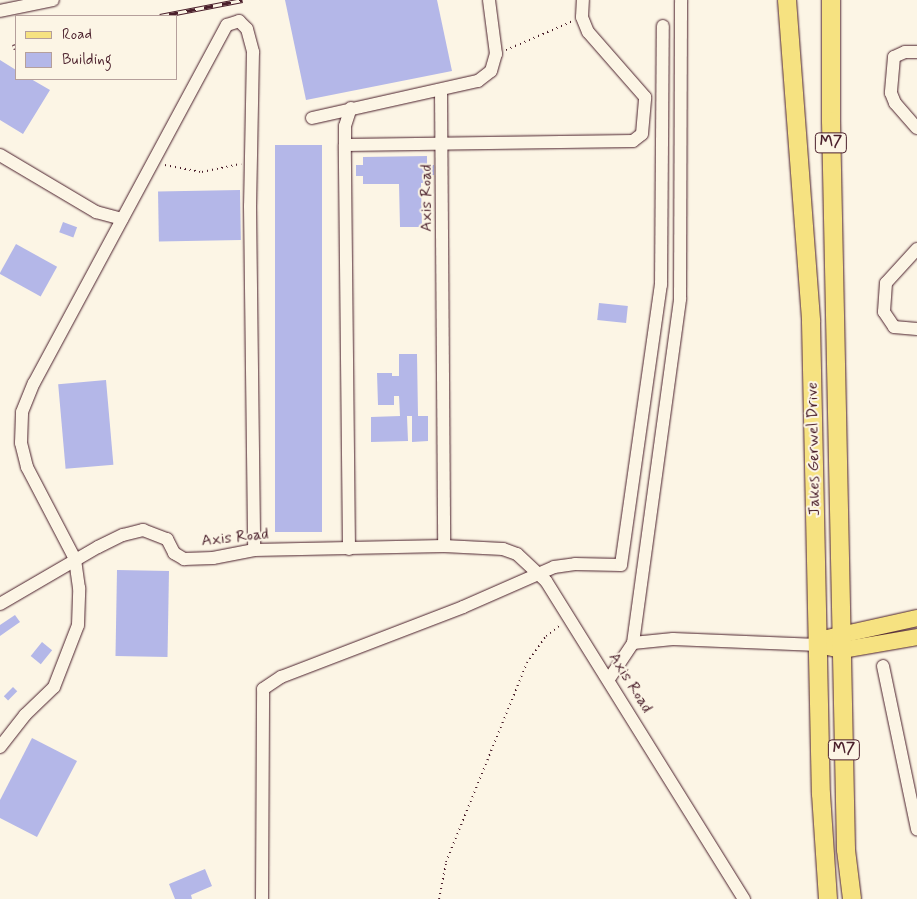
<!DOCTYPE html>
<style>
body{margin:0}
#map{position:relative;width:917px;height:899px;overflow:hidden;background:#fcf5e5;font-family:Mynerve,sans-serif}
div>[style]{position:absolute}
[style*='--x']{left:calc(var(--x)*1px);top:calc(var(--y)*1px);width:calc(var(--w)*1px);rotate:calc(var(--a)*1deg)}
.building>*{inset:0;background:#b4b7e8;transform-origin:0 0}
.path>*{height:2px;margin-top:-1px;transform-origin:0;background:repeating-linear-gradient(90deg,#4a1f2b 0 1px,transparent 0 5px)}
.roads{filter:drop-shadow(0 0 1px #4a1f2b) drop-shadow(0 0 1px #4a1f2b)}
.minor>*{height:12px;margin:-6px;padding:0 6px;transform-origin:6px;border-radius:6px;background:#fcf5e5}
.major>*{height:16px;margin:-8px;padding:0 8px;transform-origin:8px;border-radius:8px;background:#f6e281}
.highway>*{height:18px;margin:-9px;padding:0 9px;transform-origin:9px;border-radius:9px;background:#f6e281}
.rail>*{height:5px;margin-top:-2.5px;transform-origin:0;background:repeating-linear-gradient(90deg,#fcf5e5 0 9px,#4a1f2b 0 18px);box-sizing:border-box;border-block:1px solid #4a1f2b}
span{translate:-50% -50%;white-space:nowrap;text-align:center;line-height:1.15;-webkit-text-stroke:4px #fcf5e5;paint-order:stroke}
.shield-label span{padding:1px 4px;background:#fcf5e5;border:1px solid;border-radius:4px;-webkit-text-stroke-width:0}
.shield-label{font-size:15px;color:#4a1f2b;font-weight:700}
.street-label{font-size:16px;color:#4a1f2b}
.legend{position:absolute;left:15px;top:15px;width:162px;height:65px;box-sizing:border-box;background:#fcf5e5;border:1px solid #b59f9b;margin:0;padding:6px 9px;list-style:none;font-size:15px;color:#4a1f2b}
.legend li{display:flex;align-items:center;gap:10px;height:25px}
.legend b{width:25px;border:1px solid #b59f9b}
</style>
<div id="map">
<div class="building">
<div style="clip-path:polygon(285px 0,437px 0,452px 71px,306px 100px)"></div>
<div style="clip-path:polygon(0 60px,16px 70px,16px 79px,31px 79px,50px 90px,23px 134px,0 120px)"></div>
<div style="left:275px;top:145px;width:47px;height:387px"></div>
<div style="clip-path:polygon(427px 156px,427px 165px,434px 165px,434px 175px,428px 175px,428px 183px,421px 183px,422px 227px,400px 227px,399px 184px,363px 184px,363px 176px,356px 176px,356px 165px,363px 165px,363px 157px)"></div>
<div style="left:240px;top:190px;width:50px;height:82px;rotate:89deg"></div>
<div style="left:63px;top:222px;width:15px;height:11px;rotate:20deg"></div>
<div style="left:16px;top:244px;width:47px;height:34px;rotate:29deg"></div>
<div style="left:599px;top:303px;width:29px;height:17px;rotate:6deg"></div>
<div style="clip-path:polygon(399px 354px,417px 354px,418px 416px,428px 416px,428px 441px,412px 442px,412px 416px,407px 416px,408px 441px,371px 442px,371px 417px,400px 416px,399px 396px,394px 396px,394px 405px,378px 405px,377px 373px,392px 373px,392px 376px,399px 376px)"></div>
<div style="left:106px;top:380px;width:85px;height:48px;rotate:85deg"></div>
<div style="left:117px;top:570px;width:52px;height:86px;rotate:1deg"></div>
<div style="clip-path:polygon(15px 615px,20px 622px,0 636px,0 625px)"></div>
<div style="left:42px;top:642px;width:13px;height:18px;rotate:39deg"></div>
<div style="left:13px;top:687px;width:6px;height:13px;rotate:45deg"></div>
<div style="clip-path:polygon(32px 738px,77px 761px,37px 837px,0 818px,0 800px)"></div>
<div style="clip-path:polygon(205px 869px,212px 886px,191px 895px,192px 899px,175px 899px,169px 884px)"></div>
</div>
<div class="path">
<div style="--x:506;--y:50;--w:73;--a:-23.4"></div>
<div style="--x:165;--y:165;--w:38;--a:11"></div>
<div style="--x:202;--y:172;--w:40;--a:-12"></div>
<div style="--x:439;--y:899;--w:38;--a:-79"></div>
<div style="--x:446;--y:862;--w:215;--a:-67.9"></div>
<div style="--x:527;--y:663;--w:33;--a:-55"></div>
<div style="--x:546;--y:636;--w:18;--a:-38"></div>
</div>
<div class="roads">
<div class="minor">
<div style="--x:0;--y:11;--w:54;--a:-11.7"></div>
<div style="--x:917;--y:52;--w:12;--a:180"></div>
<div style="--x:905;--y:52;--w:12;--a:156"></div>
<div style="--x:894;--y:57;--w:36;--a:95"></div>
<div style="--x:891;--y:93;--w:11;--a:68"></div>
<div style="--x:895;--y:103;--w:33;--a:49"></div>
<div style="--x:441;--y:90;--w:456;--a:89.6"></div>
<div style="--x:312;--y:118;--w:170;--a:-12.6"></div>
<div style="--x:478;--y:81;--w:16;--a:-38"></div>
<div style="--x:491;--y:71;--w:18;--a:-74"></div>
<div style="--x:496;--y:54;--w:54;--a:-97.4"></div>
<div style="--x:345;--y:145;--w:288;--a:-0.8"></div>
<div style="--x:633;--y:141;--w:11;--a:-38"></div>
<div style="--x:642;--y:134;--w:37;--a:-85"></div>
<div style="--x:645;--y:97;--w:86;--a:-131.2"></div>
<div style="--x:588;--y:32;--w:16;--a:-112"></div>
<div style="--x:582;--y:17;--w:17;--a:-87"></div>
<div style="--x:0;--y:155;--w:112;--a:30.7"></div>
<div style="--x:96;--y:212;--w:27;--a:15"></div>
<div style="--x:917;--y:249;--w:46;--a:132.4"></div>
<div style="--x:886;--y:283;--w:29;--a:94"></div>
<div style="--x:884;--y:312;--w:18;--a:56"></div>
<div style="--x:894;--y:327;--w:23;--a:5"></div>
<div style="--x:349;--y:549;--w:404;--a:-90.6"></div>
<div style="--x:345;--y:145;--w:19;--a:-90"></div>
<div style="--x:345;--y:126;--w:19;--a:-72"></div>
<div style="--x:0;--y:604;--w:113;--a:-30.2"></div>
<div style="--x:98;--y:547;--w:28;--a:-26"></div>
<div style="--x:123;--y:535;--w:21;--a:-14"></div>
<div style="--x:143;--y:530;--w:26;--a:21"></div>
<div style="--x:167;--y:539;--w:16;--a:63"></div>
<div style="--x:174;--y:553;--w:12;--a:31"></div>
<div style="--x:184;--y:559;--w:29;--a:-2"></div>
<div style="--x:213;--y:558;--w:42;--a:-11"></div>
<div style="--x:254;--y:550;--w:190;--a:-1.2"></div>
<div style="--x:444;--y:546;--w:59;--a:2.9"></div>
<div style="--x:503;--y:549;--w:15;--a:20"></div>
<div style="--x:517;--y:554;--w:40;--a:43"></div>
<div style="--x:546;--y:581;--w:375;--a:58.1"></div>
<div style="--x:633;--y:643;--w:40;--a:-5.7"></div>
<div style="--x:673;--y:639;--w:145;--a:2.4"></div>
<div style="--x:883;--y:666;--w:167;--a:78.2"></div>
<div style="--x:609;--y:679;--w:43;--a:-56.3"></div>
<div style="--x:633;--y:643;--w:347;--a:-82.2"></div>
<div style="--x:680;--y:299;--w:299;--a:-89.8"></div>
<div style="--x:0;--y:747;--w:41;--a:-52"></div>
<div style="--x:25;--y:715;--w:40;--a:-44"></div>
<div style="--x:54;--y:687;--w:66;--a:-68.8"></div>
<div style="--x:78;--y:625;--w:37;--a:-88"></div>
<div style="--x:79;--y:588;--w:29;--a:-98"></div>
<div style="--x:75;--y:559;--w:104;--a:-117.6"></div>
<div style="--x:27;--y:467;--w:25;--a:-104"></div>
<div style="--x:21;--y:443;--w:31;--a:-88"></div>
<div style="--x:22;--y:412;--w:31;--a:-68"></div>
<div style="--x:34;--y:383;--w:407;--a:-61.7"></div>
<div style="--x:227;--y:25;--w:13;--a:-18"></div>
<div style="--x:239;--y:21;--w:11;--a:45"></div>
<div style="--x:247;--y:29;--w:24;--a:75"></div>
<div style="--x:253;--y:52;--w:154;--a:91.1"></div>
<div style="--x:250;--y:206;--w:344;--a:89.3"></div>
<div style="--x:262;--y:899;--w:210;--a:-89.7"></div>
<div style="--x:263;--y:689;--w:22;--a:-34"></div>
<div style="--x:281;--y:677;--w:195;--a:-21"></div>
<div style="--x:463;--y:607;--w:99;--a:-23.7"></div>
<div style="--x:554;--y:567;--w:21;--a:-8"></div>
<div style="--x:575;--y:564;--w:46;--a:1.2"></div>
<div style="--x:621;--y:565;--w:283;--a:-81.9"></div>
<div style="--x:661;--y:285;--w:259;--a:-89.6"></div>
</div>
<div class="major">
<div style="--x:818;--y:640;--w:101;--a:-12.5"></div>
<div style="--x:818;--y:645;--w:25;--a:12"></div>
<div style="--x:842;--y:650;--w:76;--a:-9.8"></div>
</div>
<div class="highway">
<div style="--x:787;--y:0;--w:323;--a:85.7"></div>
<div style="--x:811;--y:322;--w:472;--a:88.8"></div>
<div style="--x:821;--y:794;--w:105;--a:86.2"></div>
<div style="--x:831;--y:0;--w:121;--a:90"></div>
<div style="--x:831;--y:121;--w:729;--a:88.82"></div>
<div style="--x:846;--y:850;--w:49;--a:83"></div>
</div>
</div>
<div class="rail">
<div style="--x:160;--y:16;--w:84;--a:-11"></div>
<div style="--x:13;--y:47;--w:3;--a:-18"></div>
</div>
<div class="shield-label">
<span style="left:831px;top:143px">M7</span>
<span style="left:844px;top:750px">M7</span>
</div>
<div class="street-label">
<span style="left:427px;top:198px;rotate:-90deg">Axis Road</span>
<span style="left:814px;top:449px;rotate:-91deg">Jakes Gerwel Drive</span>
<span style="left:235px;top:538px;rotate:-6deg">Axis Road</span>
<span style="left:630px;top:683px;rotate:58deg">Axis Road</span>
</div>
<ul class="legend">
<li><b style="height:6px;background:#f6e281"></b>Road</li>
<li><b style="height:14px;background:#b4b7e8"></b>Building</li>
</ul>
</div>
